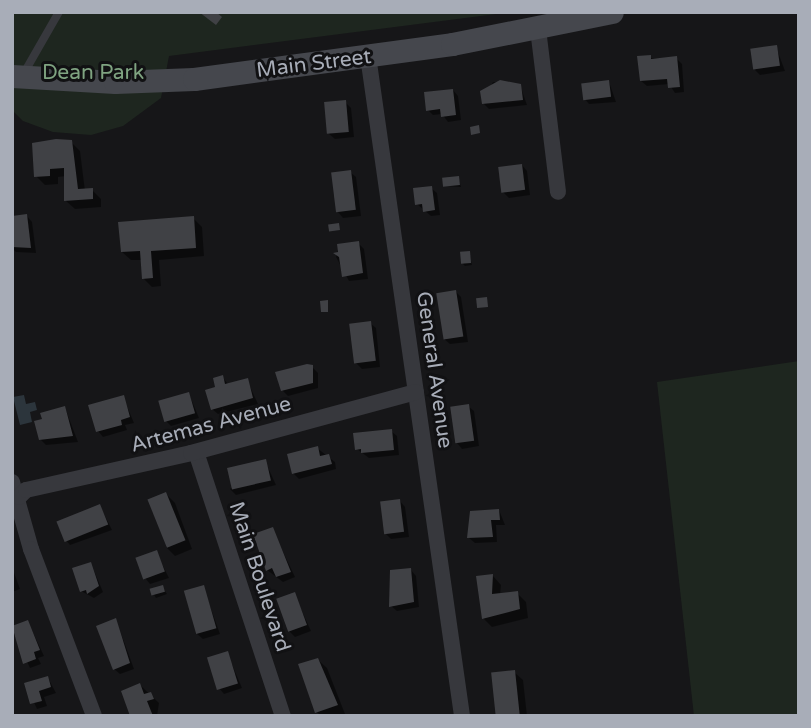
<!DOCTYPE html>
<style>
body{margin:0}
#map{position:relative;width:811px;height:728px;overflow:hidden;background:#161618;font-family:"Varela Round",sans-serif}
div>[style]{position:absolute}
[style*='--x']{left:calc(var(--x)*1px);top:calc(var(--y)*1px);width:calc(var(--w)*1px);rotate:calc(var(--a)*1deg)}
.green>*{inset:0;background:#1e261f}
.water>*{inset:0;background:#2c353c}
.shadow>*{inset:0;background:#0007}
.building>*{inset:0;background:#404145;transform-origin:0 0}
.lane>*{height:8px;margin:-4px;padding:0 4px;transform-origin:4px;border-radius:4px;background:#37383d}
.street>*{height:16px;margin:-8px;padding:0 8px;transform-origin:8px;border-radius:8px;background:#37383d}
.secondary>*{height:23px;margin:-11.5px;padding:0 11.5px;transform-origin:11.5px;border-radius:11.5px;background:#45474d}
span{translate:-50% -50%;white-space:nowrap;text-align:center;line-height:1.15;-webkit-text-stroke:6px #111113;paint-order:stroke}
.street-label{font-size:21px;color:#a8adb8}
.park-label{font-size:21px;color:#7fa381}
.frame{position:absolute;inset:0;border:14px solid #a8adb8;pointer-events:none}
</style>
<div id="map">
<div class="green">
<div style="clip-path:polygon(12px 12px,511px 12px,169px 56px,161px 98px,123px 126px,91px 135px,53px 132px,23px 121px,12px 110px)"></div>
<div style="clip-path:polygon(799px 361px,799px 716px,694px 716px,657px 382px)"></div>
</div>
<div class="water">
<div style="clip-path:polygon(24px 395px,26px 404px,35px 402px,37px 410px,30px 412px,32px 422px,20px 425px,13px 397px)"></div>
</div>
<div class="shadow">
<div style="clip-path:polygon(776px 47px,785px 71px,760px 75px,755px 70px)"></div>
<div style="clip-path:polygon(639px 58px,676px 58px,682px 64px,684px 92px,675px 93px,669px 84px,647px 86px,641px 81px)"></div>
<div style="clip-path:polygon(493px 82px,520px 85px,527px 105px,489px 109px,483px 103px)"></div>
<div style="clip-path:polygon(609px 82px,616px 102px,589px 104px,584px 98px)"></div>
<div style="clip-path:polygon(453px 90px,458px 96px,461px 120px,448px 122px,442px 114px,433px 115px,428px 110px)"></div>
<div style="clip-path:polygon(345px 102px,351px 108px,354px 137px,335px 139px,329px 134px)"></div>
<div style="clip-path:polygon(71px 142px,80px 151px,85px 191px,92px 190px,101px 199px,101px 207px,75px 209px,66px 201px,66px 176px,58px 177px,58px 184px,45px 185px,36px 176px)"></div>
<div style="clip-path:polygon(522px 165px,527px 171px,530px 195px,509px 198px,503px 192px)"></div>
<div style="clip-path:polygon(350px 172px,356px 177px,361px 216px,343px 218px,338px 212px)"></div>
<div style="clip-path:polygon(458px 178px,461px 187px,445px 186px)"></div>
<div style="clip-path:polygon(431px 188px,437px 193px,440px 215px,431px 216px,417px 204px)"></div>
<div style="clip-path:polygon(27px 216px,32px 222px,36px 253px,16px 252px,12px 248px,12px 218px)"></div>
<div style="clip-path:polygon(193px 218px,202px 227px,204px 256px,159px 260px,161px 286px,152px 287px,143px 278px,142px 260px,131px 260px,122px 252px)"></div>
<div style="clip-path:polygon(358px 243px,364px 249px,368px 279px,349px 281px,336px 257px,339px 246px)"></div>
<div style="clip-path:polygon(469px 253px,472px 265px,465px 266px,463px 264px)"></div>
<div style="clip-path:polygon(455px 291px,461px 297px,468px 342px,450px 344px,444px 339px)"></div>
<div style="clip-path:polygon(370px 323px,376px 328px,380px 367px,362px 369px,356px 363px)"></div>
<div style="clip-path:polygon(312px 367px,318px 373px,318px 388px,288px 396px,282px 390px)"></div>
<div style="clip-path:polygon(222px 377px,229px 385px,247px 380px,258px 404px,218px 414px,212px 409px)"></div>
<div style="clip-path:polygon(189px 394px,199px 418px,171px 426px,165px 420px)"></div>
<div style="clip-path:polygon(123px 397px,134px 423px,125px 425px,127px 430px,103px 437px,98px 431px)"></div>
<div style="clip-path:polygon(468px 406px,474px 411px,479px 446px,462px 449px,457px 443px)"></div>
<div style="clip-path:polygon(65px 408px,78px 442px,46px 445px,40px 439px)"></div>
<div style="clip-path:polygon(391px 431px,397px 436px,399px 455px,369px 458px,357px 449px)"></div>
<div style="clip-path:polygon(317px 448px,335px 462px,336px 469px,299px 479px,293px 473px)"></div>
<div style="clip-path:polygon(265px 461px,276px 485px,236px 495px,230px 489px)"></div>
<div style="clip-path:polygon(166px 494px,175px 503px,192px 549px,175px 556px,166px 547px)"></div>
<div style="clip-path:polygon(400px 501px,405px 507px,409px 537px,391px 539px,385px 533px)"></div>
<div style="clip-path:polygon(100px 506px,112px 530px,70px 545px,65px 539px)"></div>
<div style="clip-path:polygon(499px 510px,505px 525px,496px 525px,497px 542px,475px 543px,469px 538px)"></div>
<div style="clip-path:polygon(272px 529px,295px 577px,283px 582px,267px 570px)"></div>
<div style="clip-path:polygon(156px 552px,169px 578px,150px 584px,145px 578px)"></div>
<div style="clip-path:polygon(91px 564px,103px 592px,94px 598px,81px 591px)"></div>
<div style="clip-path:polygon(12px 567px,20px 589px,12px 592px)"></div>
<div style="clip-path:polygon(411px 570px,416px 576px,419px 607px,397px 611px,391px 606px)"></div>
<div style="clip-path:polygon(493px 576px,501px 585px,500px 595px,517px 593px,526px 602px,528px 618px,492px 627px,483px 618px)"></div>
<div style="clip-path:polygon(162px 587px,167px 594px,156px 598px,154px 595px)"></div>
<div style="clip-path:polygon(203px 587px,220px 634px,203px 639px,197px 634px)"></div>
<div style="clip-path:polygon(294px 594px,311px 631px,295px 637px,289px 631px)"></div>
<div style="clip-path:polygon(116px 620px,134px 669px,120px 674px,114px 669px)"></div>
<div style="clip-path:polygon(28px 622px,44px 656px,38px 658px,41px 664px,30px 668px,12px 630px)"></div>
<div style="clip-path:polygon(227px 653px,242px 688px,224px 694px,219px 688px)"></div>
<div style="clip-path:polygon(318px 660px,327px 668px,345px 714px,321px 716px,317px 712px)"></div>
<div style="clip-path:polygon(514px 672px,523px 680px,527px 716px,496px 716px)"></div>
<div style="clip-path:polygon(48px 678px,56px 693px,44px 697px,47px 706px,37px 709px,26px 685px)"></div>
<div style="clip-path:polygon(140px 685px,159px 703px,157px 716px,132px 716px)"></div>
</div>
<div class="building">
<div style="clip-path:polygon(199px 12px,216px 12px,222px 17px,216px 25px)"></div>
<div style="left:777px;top:45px;width:21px;height:27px;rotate:82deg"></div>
<div style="clip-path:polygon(651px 55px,651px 59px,677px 56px,680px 87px,668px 88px,667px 79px,640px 81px,637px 56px)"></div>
<div style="clip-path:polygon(500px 80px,521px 84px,523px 100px,482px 104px,480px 91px)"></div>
<div style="left:609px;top:80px;width:17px;height:28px;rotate:83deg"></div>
<div style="clip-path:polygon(453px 89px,456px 115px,441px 117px,440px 109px,426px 111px,424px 92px)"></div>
<div style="left:346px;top:100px;width:32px;height:22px;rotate:85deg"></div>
<div style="clip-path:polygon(479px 125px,480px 133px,471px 135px,470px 127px)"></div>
<div style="clip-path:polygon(56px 139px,72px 140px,78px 189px,93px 188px,93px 199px,64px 201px,64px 168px,50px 169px,50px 176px,34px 177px,32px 143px)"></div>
<div style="left:522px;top:164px;width:26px;height:24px;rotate:83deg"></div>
<div style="left:351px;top:170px;width:40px;height:20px;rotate:83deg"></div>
<div style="left:459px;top:176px;width:9px;height:17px;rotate:84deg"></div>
<div style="clip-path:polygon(432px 186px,435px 210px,423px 212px,422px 204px,415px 205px,413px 188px)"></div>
<div style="clip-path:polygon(27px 214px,31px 248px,12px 247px,12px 216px)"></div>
<div style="clip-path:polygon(194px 216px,196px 248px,151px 251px,153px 278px,142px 279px,140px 251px,121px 252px,118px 222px)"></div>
<div style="left:339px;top:223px;width:7px;height:11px;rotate:82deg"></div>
<div style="clip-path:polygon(359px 241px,363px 273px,342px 277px,339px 257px,333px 253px,338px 252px,337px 244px)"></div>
<div style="left:470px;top:251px;width:12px;height:10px;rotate:85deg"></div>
<div style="left:456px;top:290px;width:47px;height:20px;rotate:81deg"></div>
<div style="left:487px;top:297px;width:10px;height:11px;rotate:84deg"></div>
<div style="clip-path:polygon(328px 300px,328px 312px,321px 312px,320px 301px)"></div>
<div style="left:371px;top:321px;width:40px;height:22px;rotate:83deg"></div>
<div style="clip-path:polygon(307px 364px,313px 365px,313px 383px,281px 391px,275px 372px)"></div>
<div style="clip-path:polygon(223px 375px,225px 384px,248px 378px,253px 398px,211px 410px,205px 390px,215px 387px,213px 378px)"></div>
<div style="left:189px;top:392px;width:22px;height:32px;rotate:74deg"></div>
<div style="clip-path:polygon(124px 395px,130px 417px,121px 420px,122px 425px,96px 432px,88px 405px)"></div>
<div style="left:469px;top:404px;width:37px;height:19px;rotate:82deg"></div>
<div style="clip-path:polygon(65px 406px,73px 436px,39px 440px,34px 421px,42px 419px,40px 413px)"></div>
<div style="clip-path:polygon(392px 429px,394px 450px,361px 453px,361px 449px,355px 450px,353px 433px)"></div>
<div style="clip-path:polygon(318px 446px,320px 456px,329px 454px,332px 464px,292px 474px,287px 454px)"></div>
<div style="left:266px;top:459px;width:22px;height:40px;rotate:77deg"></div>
<div style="left:166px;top:492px;width:52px;height:20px;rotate:68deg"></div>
<div style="left:400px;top:499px;width:33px;height:20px;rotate:83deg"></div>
<div style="left:100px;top:504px;width:22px;height:47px;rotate:68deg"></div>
<div style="clip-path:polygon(499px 509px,500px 520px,491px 520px,493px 537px,467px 538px,470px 511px)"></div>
<div style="clip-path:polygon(273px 527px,291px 572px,276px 577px,272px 568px,266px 571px,253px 534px)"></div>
<div style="left:157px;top:550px;width:23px;height:23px;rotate:70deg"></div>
<div style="clip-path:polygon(91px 562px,99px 586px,87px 594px,86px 590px,80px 592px,72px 568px)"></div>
<div style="clip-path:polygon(411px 568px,414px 602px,389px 607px,390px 570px)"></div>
<div style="clip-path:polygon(493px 574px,492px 594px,518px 591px,520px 609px,482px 619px,476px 576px)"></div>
<div style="left:163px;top:585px;width:7px;height:14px;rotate:74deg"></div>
<div style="left:204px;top:585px;width:45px;height:21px;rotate:74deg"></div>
<div style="left:295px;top:592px;width:35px;height:20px;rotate:70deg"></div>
<div style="clip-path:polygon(116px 618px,130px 663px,113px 670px,96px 626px)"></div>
<div style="clip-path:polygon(28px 620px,40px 650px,34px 652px,36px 659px,23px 664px,12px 626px)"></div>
<div style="left:228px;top:651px;width:34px;height:22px;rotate:73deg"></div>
<div style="clip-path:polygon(318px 658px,338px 705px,315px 713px,298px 664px)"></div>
<div style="left:515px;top:670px;width:46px;height:24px;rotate:84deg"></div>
<div style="clip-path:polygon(48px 676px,51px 687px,39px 691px,42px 701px,30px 704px,24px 683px)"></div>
<div style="clip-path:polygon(140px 683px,144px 694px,151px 692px,154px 699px,147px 701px,153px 716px,130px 716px,121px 691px)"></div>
</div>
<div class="lane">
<div style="--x:24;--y:73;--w:70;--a:-60.2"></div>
</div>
<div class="street">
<div style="--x:538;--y:29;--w:164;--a:83"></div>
<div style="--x:368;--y:56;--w:667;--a:81.89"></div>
<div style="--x:196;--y:452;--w:278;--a:71.8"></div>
<div style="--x:12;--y:482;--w:70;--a:74.2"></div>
<div style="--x:31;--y:549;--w:178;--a:69.3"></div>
<div style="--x:19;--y:497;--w:10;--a:-45"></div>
<div style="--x:26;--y:490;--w:169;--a:-12.6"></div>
<div style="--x:191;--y:453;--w:233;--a:-15.2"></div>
</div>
<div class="secondary">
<div style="--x:12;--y:76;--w:103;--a:3.3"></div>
<div style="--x:115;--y:82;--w:79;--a:-2.2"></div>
<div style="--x:194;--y:79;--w:260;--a:-7.7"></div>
<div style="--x:452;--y:44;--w:163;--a:-11.3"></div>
</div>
<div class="street-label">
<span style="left:314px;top:64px;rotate:-7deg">Main Street</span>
<span style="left:434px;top:370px;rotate:82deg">General Avenue</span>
<span style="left:211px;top:425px;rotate:-15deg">Artemas Avenue</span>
<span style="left:259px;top:577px;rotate:72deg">Main Boulevard</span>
</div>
<div class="park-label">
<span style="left:93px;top:73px">Dean Park</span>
</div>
<div class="frame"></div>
</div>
